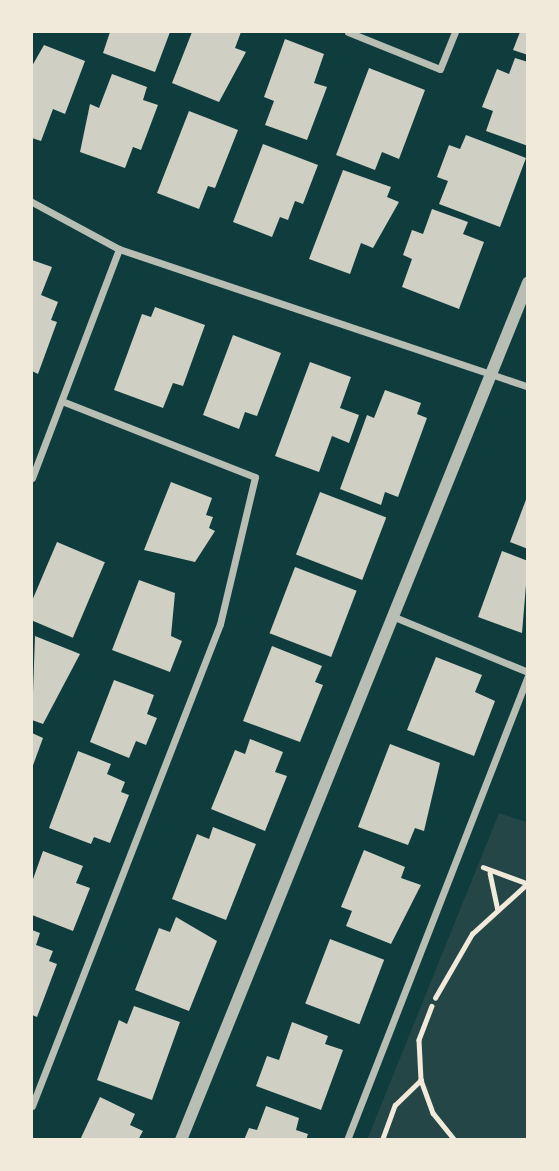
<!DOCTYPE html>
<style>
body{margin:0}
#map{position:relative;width:559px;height:1171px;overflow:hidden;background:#0f3d3e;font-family:"Public Sans",sans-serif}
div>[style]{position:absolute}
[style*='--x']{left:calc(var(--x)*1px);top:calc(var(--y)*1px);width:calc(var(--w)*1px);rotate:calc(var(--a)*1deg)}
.green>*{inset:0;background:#244646}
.building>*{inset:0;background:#cfcfc3;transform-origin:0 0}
.path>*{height:4.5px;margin:-2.25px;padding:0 2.25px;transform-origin:2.25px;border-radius:2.25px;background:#f1e9da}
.minor>*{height:7px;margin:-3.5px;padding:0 3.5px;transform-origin:3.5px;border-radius:3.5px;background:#b8beb3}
.tertiary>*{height:12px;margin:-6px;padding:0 6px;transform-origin:6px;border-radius:6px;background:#b8beb3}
span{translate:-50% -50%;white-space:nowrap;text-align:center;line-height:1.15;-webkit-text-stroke:6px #f1e9da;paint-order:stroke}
.frame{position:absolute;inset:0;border:33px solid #f1e9da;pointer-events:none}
</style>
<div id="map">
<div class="green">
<div style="clip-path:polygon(499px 813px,527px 822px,527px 1139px,367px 1140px)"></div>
</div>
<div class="building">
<div style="clip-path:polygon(110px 32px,170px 32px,155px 72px,103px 53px)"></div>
<div style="clip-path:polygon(192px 32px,241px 32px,235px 48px,246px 52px,219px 102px,172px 83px)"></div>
<div style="clip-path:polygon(520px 32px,528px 32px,528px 55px,513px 50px)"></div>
<div style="clip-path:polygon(285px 39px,324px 54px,314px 83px,327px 87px,307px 140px,265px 125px,274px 101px,264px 97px)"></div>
<div style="clip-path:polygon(44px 45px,85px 61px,65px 114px,53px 109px,41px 141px,32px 138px,32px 66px)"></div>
<div style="clip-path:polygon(515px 58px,528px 62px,528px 146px,486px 131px,493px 111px,482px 107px,497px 69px,509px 74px)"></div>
<div style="clip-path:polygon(369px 68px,425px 90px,399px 159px,382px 152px,375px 170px,336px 155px)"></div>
<div style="clip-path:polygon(112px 74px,147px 87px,143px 100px,158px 105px,141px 150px,133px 147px,125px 168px,80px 152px,90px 104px,99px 108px)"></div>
<div style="clip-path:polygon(189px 111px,238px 130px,215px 188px,208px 186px,199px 209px,157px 193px)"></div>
<div style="clip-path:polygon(466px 135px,526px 158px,500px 227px,439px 204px,448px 181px,437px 177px,449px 145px,460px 149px)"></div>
<div style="clip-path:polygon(263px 144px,318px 165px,303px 204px,295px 201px,288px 220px,280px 217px,272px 237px,233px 222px)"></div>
<div style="clip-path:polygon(343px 170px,391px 187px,387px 197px,399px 202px,373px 248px,361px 243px,350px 274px,309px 259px)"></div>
<div style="clip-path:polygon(432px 209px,468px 222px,463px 234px,484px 242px,459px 309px,402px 287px,412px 259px,403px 255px,412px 230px,423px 234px)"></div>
<div style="clip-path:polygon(32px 260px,52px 267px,41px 295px,58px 302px,51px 320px,57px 322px,38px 374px,32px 371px)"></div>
<div style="clip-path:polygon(155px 307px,205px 325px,183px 386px,173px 383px,163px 408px,114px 390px,142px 314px,151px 317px)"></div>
<div style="clip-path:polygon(233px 335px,281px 353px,257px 416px,245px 412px,239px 429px,203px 415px)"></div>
<div style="clip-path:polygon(310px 362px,351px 377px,340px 408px,359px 415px,349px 443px,332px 436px,319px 472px,275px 456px)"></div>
<div style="clip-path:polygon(385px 390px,421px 403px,417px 414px,427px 418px,398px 497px,385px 492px,381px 505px,340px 489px,367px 415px,374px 418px)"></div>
<div style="clip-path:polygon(171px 482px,212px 498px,206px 515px,213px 517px,209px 528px,215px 531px,195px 562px,144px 550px)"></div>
<div style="left:320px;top:492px;width:71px;height:67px;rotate:21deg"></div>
<div style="clip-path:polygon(527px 497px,528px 497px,528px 549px,510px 542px)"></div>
<div style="left:57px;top:542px;width:52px;height:82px;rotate:23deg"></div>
<div style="clip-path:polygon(502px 551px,528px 561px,522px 633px,478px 617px)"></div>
<div style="left:295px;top:567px;width:66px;height:71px;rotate:21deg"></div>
<div style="clip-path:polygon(139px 580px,175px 593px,171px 636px,182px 641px,170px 672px,112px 650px)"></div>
<div style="clip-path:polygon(35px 636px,80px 654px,43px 724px,32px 720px)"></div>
<div style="clip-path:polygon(272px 646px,322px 666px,315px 682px,323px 685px,300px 742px,243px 721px)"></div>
<div style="clip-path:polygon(436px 657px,482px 675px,475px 692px,495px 701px,474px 756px,407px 730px)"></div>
<div style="clip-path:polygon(114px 680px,154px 695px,147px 714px,157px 718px,146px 745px,136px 741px,129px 758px,90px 742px)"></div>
<div style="clip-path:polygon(32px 733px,43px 738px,32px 768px)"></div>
<div style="clip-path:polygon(250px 739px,283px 752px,275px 772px,287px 776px,265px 831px,211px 809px,235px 750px,245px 754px)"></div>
<div style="clip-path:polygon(390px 744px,440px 763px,424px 831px,415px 828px,408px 845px,358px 827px)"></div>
<div style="clip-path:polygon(78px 751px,111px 764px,107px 774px,125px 782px,121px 792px,129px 795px,110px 843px,94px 837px,91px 844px,49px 828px)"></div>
<div style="clip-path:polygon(213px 827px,256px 844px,226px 920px,172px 899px,197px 834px,209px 839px)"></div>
<div style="clip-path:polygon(364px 850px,405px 867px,401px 878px,421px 885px,391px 944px,346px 926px,352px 911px,341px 907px)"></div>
<div style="clip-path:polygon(43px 851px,83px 866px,76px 883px,90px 888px,73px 931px,32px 915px,32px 882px)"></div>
<div style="clip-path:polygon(176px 917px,217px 941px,189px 1011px,135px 990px,159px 928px,170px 932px)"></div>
<div style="clip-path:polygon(32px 930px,40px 933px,36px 945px,53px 951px,49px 961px,57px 964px,37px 1017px,32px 1015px)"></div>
<div style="left:330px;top:939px;width:58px;height:69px;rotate:21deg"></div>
<div style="clip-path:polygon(134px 1006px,180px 1022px,152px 1100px,97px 1080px,119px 1020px,127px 1024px)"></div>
<div style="clip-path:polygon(292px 1022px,328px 1036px,325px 1044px,343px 1050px,321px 1110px,256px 1086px,267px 1056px,279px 1060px)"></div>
<div style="clip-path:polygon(100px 1097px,135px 1114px,130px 1125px,143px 1131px,138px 1140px,80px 1140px)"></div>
<div style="clip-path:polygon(266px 1106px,299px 1118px,296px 1130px,308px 1134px,306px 1140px,244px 1140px,249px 1128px,257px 1130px)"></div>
</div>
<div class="path">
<div style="--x:483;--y:867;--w:46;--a:20.4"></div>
<div style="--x:490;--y:873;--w:38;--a:78"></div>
<div style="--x:435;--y:998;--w:74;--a:-60"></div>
<div style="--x:472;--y:934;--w:76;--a:-42.3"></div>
<div style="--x:432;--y:1006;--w:36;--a:111"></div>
<div style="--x:419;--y:1040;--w:40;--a:87.1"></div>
<div style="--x:421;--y:1080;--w:35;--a:70"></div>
<div style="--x:433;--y:1113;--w:35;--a:51"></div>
<div style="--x:382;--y:1140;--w:37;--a:-70"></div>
<div style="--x:395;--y:1105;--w:36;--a:-44"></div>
</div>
<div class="minor">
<div style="--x:348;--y:32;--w:99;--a:21.9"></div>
<div style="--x:440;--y:69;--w:40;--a:-68"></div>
<div style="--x:32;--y:202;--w:99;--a:28.4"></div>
<div style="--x:119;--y:249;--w:432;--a:18.6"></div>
<div style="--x:32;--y:478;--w:245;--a:-69.2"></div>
<div style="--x:392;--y:616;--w:147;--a:22.4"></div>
<div style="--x:32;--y:1106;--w:517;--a:-68.69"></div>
<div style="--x:220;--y:624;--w:151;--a:-76.6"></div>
<div style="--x:255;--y:477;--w:207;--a:-158.5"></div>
<div style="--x:347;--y:1140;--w:498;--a:-68.7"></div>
</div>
<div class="tertiary">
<div style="--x:181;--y:1140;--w:925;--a:-67.96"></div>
</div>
<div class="frame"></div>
</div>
